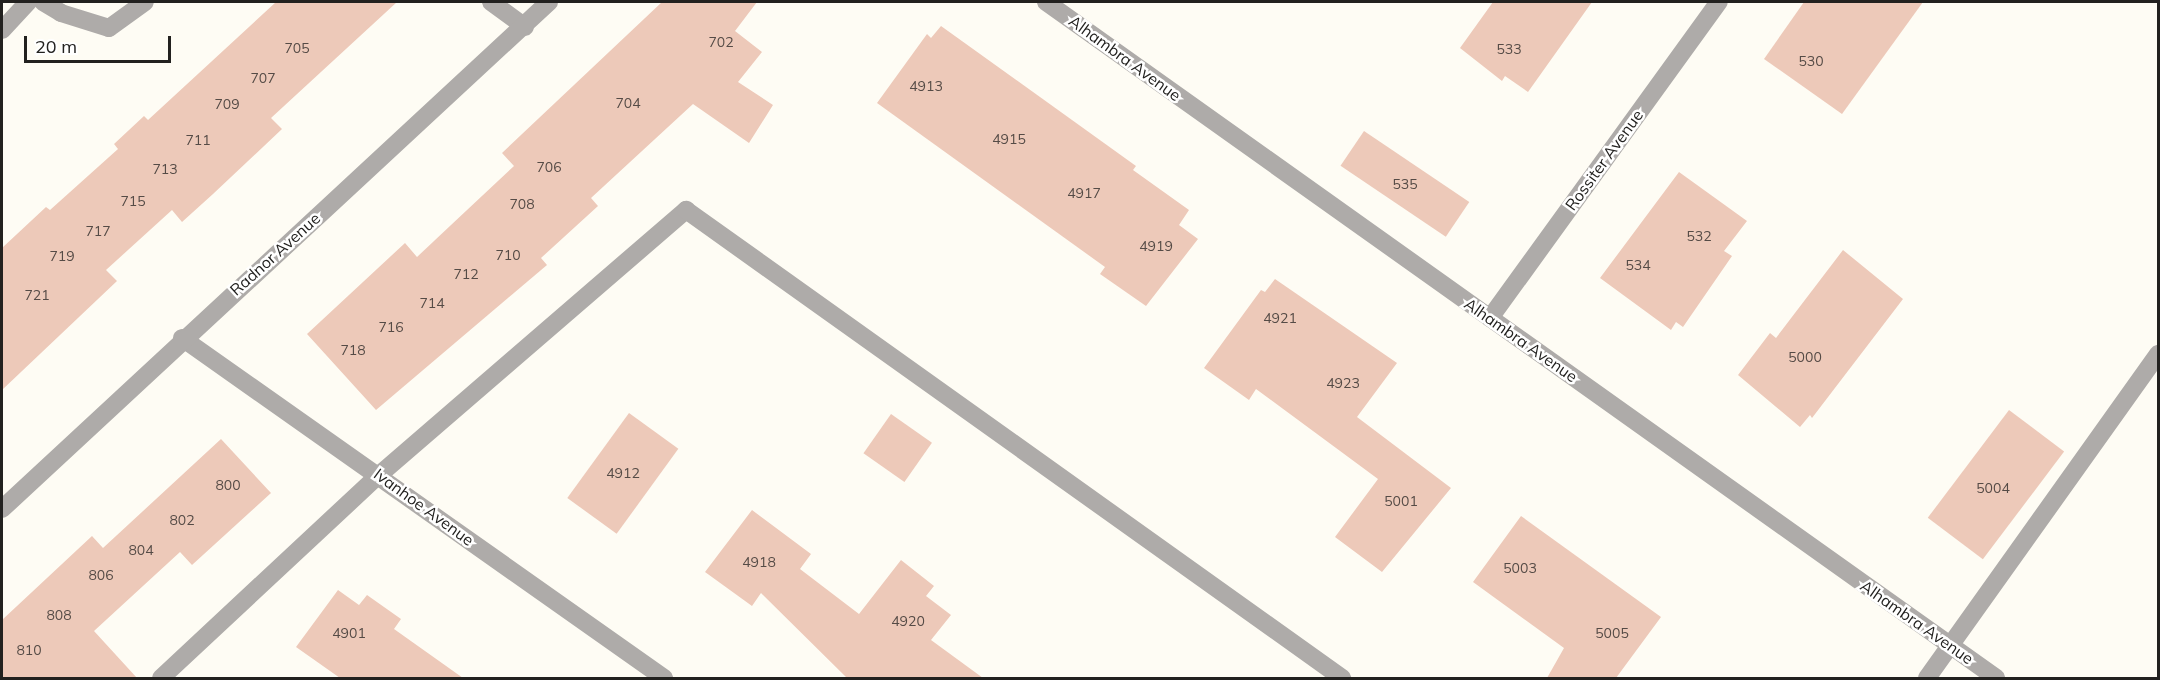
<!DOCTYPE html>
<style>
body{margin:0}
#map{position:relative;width:2160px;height:680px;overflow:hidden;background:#fefcf4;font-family:Mulish,sans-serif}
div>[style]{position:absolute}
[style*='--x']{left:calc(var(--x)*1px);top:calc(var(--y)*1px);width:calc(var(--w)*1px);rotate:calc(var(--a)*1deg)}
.building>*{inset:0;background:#edc9b9;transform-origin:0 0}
.lane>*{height:18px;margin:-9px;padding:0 9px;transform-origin:9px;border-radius:9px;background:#aeaba9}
.street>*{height:18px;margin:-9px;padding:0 9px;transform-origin:9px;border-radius:9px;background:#aeaba9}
span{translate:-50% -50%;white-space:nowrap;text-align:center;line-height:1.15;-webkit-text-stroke:5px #fff;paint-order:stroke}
.number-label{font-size:14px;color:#554b46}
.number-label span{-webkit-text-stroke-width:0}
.street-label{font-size:16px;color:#22211f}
.frame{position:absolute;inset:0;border:3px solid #22211f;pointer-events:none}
.scale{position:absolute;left:24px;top:36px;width:147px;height:27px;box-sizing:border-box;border:3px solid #22211f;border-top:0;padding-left:8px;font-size:18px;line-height:21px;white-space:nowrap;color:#22211f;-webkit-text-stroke:4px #fff;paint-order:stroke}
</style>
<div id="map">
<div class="building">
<div style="clip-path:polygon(276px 2px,397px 2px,271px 118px,282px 129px,213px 194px,182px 222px,172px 210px,106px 270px,117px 281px,2px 390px,2px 248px,46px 207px,50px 210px,118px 149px,114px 144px,144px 116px,148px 120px)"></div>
<div style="clip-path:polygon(662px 2px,757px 2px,735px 31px,762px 52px,738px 82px,773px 105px,749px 143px,693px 104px,591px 198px,598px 206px,541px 258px,547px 265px,376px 410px,307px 334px,405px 243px,417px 257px,451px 225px,514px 166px,502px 153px)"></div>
<div style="clip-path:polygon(1493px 2px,1592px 2px,1528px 92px,1505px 76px,1502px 81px,1460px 48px)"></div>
<div style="clip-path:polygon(1804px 2px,1923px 2px,1842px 114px,1764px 59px)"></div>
<div style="clip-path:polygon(941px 26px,1136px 166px,1133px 170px,1189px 210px,1179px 225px,1198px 239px,1146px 306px,1100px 274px,1105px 267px,877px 103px,927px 34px,931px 38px)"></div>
<div style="left:1364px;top:131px;width:127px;height:42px;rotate:34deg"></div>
<div style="clip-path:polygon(1679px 172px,1747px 221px,1724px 251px,1732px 256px,1683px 327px,1676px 322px,1671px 330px,1600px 278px)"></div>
<div style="clip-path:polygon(1843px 250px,1903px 299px,1812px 418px,1810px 415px,1800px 427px,1738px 375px,1770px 333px,1776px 338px)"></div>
<div style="clip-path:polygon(1275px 279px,1397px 363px,1357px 417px,1451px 488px,1382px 572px,1335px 537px,1378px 479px,1256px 389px,1249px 400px,1204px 368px,1261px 290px,1265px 292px)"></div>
<div style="left:2009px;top:410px;width:69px;height:135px;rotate:37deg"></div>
<div style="left:629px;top:413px;width:61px;height:105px;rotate:36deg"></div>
<div style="left:891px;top:414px;width:50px;height:48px;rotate:35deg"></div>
<div style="clip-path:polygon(221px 439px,271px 493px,192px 565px,180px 552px,94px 631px,137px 678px,2px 678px,2px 620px,92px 536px,103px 548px)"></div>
<div style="clip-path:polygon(752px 510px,811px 554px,800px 569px,859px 614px,901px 560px,934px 586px,926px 596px,951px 615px,931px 640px,983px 678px,847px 678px,761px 593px,752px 606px,705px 572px)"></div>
<div style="clip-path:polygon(1521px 516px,1661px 617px,1616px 678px,1547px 678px,1564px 648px,1473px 582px)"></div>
<div style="clip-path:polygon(338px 590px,359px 605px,367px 595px,401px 619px,394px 629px,463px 678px,340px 678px,296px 647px)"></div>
</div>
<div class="lane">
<div style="--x:43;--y:2;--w:21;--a:31"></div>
<div style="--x:61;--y:13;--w:50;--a:17.4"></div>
<div style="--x:109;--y:28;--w:44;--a:-35.8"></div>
<div style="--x:2;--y:30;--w:38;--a:-47"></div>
<div style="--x:161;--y:678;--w:298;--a:-43"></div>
<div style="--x:379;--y:475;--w:406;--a:-40.8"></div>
<div style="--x:686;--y:210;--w:806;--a:35.5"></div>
<div style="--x:1927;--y:678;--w:398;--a:-54.5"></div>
</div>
<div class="street">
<div style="--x:491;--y:2;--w:42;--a:36.3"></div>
<div style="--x:1046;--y:2;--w:1166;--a:35.43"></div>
<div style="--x:1490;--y:318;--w:390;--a:-54.1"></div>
<div style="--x:182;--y:338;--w:590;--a:35.2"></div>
<div style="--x:2;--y:509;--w:746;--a:-42.83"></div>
</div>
<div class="number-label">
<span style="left:721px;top:42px">702</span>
<span style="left:297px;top:48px">705</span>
<span style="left:1509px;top:49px">533</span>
<span style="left:1811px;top:61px">530</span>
<span style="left:263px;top:78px">707</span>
<span style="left:926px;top:86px">4913</span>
<span style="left:628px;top:103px">704</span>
<span style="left:227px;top:104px">709</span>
<span style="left:1009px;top:139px">4915</span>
<span style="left:198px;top:140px">711</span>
<span style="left:549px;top:167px">706</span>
<span style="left:165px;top:169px">713</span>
<span style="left:1405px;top:184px">535</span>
<span style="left:1084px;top:193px">4917</span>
<span style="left:133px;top:201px">715</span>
<span style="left:522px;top:204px">708</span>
<span style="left:98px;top:231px">717</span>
<span style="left:1699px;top:236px">532</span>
<span style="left:1156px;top:246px">4919</span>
<span style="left:508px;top:255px">710</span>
<span style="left:62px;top:256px">719</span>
<span style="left:1638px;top:265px">534</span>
<span style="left:466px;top:274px">712</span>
<span style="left:37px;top:295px">721</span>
<span style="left:432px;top:303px">714</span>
<span style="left:1280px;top:318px">4921</span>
<span style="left:391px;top:327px">716</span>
<span style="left:353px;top:350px">718</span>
<span style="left:1805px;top:357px">5000</span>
<span style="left:1343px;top:383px">4923</span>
<span style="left:623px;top:473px">4912</span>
<span style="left:228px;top:485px">800</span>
<span style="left:1993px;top:488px">5004</span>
<span style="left:1401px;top:501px">5001</span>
<span style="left:182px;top:520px">802</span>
<span style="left:141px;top:550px">804</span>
<span style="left:759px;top:562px">4918</span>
<span style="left:1520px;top:568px">5003</span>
<span style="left:101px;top:575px">806</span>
<span style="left:59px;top:615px">808</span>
<span style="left:908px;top:621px">4920</span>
<span style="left:349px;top:633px">4901</span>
<span style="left:1612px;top:633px">5005</span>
<span style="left:29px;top:650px">810</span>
</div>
<div class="street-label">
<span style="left:1125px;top:58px;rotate:36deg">Alhambra Avenue</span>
<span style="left:1604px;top:160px;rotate:-54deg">Rossiter Avenue</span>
<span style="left:275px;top:254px;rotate:-42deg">Radnor Avenue</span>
<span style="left:1521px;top:340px;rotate:35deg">Alhambra Avenue</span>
<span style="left:424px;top:507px;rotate:36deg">Ivanhoe Avenue</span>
<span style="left:1917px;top:622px;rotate:35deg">Alhambra Avenue</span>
</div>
<div class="frame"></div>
<div class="scale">20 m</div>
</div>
